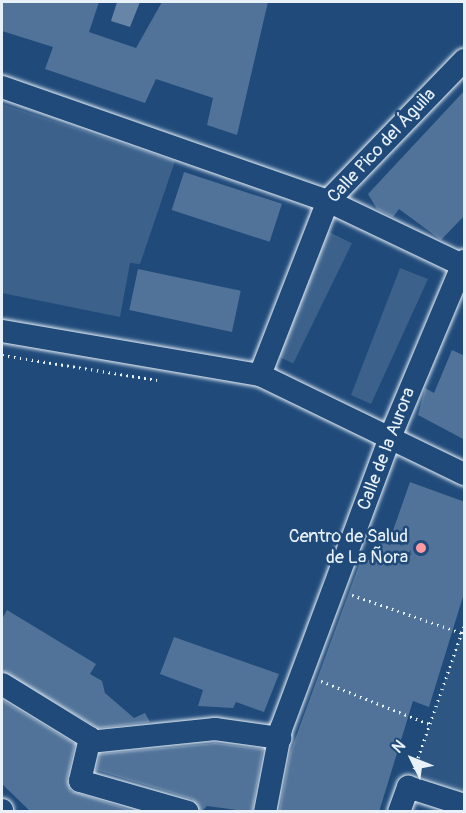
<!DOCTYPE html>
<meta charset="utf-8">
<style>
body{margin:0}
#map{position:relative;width:466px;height:813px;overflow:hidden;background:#1f4a7a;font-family:Pangolin,sans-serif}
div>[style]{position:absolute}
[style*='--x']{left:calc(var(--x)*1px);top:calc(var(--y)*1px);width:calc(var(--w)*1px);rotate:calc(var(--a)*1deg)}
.built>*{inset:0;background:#2e5683}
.green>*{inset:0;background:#3c628c;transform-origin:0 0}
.water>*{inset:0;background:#6685a7}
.building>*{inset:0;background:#517399;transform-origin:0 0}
.path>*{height:3px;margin-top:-1.5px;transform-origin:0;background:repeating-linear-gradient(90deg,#e8f1f8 0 1.5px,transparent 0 6px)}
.roads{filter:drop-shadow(0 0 2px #e8f1f8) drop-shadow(0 0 2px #e8f1f8)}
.minor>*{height:22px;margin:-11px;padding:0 11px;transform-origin:11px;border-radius:11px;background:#1f4a7a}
.dots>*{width:16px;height:16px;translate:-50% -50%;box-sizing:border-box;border:3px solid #1f4a7a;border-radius:50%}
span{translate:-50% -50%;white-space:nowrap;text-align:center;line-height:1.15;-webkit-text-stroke:5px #1f4a7a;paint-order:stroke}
.street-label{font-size:18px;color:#e8f1f8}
.poi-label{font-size:18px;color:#e8f1f8}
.right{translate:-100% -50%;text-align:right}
.frame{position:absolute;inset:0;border:3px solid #e8f1f8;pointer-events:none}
.north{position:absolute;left:382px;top:729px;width:60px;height:60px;-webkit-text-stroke:4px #1f4a7a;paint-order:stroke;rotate:313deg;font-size:16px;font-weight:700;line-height:24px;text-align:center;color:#e8f1f8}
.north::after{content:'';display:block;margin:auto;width:21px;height:27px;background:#e8f1f8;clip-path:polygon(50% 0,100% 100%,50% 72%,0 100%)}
</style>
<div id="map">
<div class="built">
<div style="clip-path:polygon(464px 626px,464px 790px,413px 773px)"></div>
</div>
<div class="green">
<div style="clip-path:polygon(2px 104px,175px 161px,140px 264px,130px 263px,120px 317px,2px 293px)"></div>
<div style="left:325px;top:230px;width:30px;height:134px;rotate:26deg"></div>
<div style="clip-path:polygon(400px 268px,428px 279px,371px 404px,351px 395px)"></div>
</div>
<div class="water">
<div style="clip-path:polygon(117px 2px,140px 2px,130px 27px,111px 21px)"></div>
</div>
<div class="building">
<div style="clip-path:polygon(2px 2px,99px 2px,89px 32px,136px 48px,162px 2px,268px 2px,237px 135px,207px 125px,213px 98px,156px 79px,145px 103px,45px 69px,53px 47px,2px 31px)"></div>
<div style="clip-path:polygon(465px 90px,465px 215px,441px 240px,399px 209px,393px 217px,377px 209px,368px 194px)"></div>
<div style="left:184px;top:172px;width:103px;height:40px;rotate:18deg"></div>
<div style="left:138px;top:269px;width:105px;height:42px;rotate:12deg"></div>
<div style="clip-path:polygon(452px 350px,465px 356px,465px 440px,418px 415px,425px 388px,434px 393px)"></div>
<div style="clip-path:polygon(410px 482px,465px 502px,465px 590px,429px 707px,413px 701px,379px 812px,279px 812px,290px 753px,362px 557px,373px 562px,382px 536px,390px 539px)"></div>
<div style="clip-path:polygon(7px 610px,96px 664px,90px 674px,102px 681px,105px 693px,134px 718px,145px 713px,150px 722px,98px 728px,2px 671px,2px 619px)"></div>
<div style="clip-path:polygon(174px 637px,279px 674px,264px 712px,236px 702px,233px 708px,198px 706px,203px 690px,160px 674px)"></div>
<div style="clip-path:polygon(2px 700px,75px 744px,67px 779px,71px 791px,137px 812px,31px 812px,2px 784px)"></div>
<div style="clip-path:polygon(215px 743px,263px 749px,252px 812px,207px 806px,201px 812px,192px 799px,96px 770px,100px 754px)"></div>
</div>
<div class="path">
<div style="--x:2;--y:355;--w:157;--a:9.2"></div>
<div style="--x:352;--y:595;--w:116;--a:19.1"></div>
<div style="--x:321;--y:681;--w:116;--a:21.7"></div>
<div style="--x:414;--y:769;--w:151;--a:-70.7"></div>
</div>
<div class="roads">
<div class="minor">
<div style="--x:2;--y:87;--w:345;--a:19.3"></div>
<div style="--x:328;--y:201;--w:151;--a:25.5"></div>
<div style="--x:2;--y:331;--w:262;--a:9.7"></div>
<div style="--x:260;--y:375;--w:227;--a:25.9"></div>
<div style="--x:260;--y:375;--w:187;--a:-68.7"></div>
<div style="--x:328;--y:201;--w:196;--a:-46"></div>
<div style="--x:2;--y:684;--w:103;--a:31.5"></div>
<div style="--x:90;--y:738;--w:44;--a:103.1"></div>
<div style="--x:80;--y:781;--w:112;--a:16"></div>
<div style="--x:89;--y:742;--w:127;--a:-5.9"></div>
<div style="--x:215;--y:729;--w:66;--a:7.9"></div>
<div style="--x:2;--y:810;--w:2;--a:90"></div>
<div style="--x:265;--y:812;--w:85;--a:-79.1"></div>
<div style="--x:281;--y:729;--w:314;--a:-69.5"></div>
<div style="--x:391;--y:435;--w:189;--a:-67.2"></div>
<div style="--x:399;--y:812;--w:27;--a:-70"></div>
<div style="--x:408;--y:787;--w:59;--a:17.8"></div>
</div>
</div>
<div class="dots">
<div style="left:421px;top:548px;background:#ff9aa2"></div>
</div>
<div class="street-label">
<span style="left:382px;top:146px;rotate:-47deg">Calle Pico del Águila</span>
<span style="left:387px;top:449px;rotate:-69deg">Calle de la Aurora</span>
</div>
<div class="poi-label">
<span class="right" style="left:408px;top:548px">Centro de Salud<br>de La Ñora</span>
</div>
<div class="frame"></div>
<div class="north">N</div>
</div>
